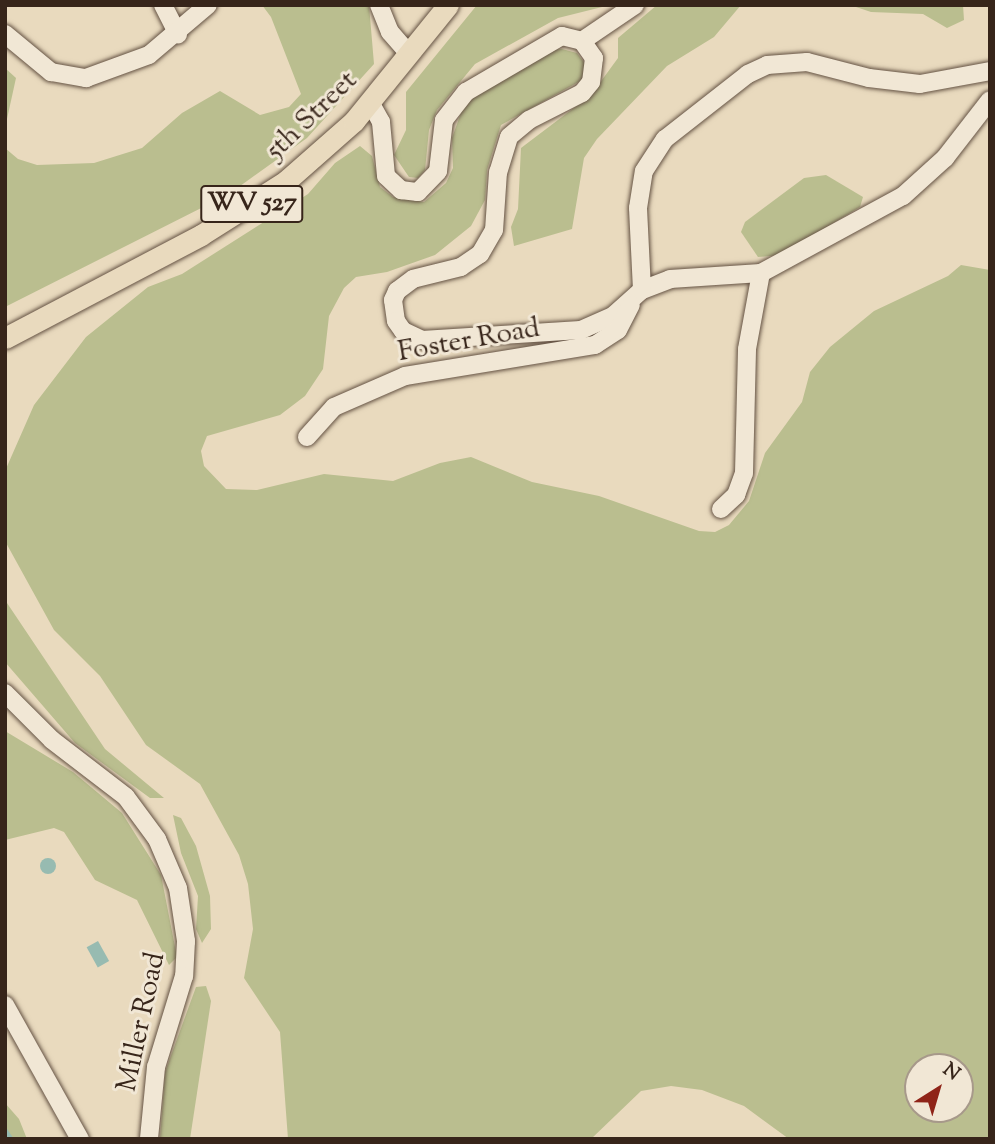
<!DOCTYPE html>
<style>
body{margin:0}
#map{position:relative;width:995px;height:1144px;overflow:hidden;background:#e9dabe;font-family:"Sorts Mill Goudy",serif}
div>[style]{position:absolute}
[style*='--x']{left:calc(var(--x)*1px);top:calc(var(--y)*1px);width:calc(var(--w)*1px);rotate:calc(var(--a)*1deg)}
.green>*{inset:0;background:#babe8f}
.water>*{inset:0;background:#97bbb1;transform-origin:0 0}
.round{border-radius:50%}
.stream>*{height:4.5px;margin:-2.25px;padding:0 2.25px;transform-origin:2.25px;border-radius:2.25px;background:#97bbb1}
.roads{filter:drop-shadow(0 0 2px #645243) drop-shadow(0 0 2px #645243)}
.minor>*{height:18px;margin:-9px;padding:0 9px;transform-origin:9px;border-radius:9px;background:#f1e7d5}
.major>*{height:21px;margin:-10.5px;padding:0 10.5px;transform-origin:10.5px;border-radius:10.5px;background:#e9dabe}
span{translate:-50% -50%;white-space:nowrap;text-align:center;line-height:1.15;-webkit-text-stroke:6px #f1e7d5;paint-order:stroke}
.shield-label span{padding:2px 5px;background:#f1e7d5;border:2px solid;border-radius:5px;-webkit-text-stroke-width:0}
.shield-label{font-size:26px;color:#37251a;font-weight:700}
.street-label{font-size:28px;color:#37251a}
.frame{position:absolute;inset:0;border:7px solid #37251a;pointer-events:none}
.north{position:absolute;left:904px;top:1053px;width:70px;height:70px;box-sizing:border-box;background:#f1e7d5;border:2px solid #a7998a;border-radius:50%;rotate:37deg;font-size:19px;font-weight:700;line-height:28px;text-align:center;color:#37251a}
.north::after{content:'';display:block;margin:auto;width:24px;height:32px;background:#8f2418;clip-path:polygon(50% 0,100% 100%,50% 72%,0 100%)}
</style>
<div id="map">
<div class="green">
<div style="clip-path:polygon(262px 5px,369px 5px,374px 64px,307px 138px,229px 194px,5px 307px,5px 148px,18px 159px,37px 165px,94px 163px,142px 148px,182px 113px,220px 91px,260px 115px,289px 107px,301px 94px,271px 17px)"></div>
<div style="clip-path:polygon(477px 5px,610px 5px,558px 18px,475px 64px,437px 110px,429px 130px,425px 170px,418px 178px,409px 177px,394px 155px,406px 130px,406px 92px)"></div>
<div style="clip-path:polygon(657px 5px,741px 5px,714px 37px,667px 66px,597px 139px,584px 158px,572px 229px,514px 246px,511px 227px,518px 209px,521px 148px,591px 95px,618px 58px,618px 38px)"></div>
<div style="clip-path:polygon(850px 5px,963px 5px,964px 20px,947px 28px,923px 14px,871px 12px)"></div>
<div style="clip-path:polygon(evenodd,562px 49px,577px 53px,586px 65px,582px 80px,501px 125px,487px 170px,485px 200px,471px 226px,435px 255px,387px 272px,356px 277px,344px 288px,329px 316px,323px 369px,305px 396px,280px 415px,207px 436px,201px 451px,204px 466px,226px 489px,257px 490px,324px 474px,393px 481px,440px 463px,471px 457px,532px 482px,599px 496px,699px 531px,715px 532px,729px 525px,749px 501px,765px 453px,802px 402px,810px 372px,830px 347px,874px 311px,948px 276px,961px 265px,990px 270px,990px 1139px,789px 1139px,744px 1106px,702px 1090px,671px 1086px,641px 1091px,591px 1139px,288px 1139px,280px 1032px,244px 978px,253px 929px,248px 884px,239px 855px,200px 784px,146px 745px,100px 676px,54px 630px,5px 541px,5px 471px,34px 405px,86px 337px,148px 287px,182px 274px,308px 194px,335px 163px,360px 146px,372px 156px,380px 187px,393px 197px,424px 202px,446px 183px,453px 168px,452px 138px,462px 110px,482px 87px,547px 50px,562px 49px,918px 1067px,960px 1067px,960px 1109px,918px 1109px,918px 1067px)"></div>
<div style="clip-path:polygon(5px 68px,16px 78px,5px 128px)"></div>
<div style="clip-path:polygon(826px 175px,863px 197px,860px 207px,780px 255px,758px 257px,741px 232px,745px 222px,804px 178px)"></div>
<div style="clip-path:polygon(5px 600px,105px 749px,164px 798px,150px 798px,75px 743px,5px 662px)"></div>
<div style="clip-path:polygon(5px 731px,73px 772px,122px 813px,161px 875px,177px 957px,169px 965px,137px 900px,95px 880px,64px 832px,54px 828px,5px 840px)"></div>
<div style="clip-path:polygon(173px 815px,181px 818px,196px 846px,210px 896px,211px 929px,202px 943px,196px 929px,198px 896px,181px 853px)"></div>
<div style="clip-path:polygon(206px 986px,211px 1001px,190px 1139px,160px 1139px,165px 1072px,196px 987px)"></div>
<div style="clip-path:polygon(5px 1103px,19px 1119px,27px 1139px,5px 1139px)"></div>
</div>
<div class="water">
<div class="round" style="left:40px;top:858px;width:16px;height:16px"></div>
<div style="left:98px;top:941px;width:23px;height:13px;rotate:61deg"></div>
</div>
<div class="stream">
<div style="--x:5;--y:1130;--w:11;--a:56"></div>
</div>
<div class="roads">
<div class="minor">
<div style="--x:163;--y:5;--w:33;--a:63"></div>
<div style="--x:379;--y:5;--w:29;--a:68"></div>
<div style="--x:390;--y:32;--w:29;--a:49"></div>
<div style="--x:5;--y:34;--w:60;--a:39.6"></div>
<div style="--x:51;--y:72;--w:36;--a:10"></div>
<div style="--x:86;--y:78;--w:67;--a:-20.1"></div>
<div style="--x:149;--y:55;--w:77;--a:-40.3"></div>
<div style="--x:582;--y:41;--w:64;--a:-34.2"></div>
<div style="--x:370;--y:102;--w:23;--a:61"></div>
<div style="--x:381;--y:122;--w:54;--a:84.7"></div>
<div style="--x:386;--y:176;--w:21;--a:43"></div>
<div style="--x:401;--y:190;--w:17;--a:7"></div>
<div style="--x:418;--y:192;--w:29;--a:-46"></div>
<div style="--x:438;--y:171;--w:51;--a:-83.3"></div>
<div style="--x:444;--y:120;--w:36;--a:-52"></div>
<div style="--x:466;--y:92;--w:111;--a:-30.3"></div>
<div style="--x:562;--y:36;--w:21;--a:14"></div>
<div style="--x:582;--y:41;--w:21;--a:55"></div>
<div style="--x:594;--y:58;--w:24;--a:97"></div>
<div style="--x:591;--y:82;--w:14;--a:129"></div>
<div style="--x:582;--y:93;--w:59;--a:153"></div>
<div style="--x:529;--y:120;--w:26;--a:140"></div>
<div style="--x:509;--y:137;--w:37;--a:107"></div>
<div style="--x:498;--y:172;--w:58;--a:93.9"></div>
<div style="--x:494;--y:230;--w:28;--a:120"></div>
<div style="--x:480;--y:254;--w:23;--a:146"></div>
<div style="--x:461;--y:267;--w:49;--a:166"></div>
<div style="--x:413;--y:279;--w:20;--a:143"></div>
<div style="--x:397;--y:291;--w:10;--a:114"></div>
<div style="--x:393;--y:300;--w:21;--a:82"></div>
<div style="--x:396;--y:321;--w:12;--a:55"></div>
<div style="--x:403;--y:331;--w:21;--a:25"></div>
<div style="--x:422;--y:340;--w:159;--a:-3.6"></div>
<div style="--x:581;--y:330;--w:36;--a:-24"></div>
<div style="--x:614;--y:315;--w:38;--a:-42"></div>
<div style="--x:642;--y:290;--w:30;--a:-21"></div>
<div style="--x:670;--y:279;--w:91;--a:-3.8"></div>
<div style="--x:761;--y:273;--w:162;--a:-28.5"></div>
<div style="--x:903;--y:196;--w:57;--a:-42.1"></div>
<div style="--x:945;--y:158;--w:73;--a:-52.2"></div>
<div style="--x:642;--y:290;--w:82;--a:-92.8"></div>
<div style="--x:638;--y:208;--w:37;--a:-81"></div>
<div style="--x:644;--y:171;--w:38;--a:-57"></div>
<div style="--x:665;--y:139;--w:105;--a:-38.1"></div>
<div style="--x:748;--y:74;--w:21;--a:-25"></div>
<div style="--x:767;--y:65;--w:40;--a:-4.3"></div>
<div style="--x:807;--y:62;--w:64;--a:14.5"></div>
<div style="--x:869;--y:78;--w:51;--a:6.7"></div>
<div style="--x:920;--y:84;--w:71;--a:-10.5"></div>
<div style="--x:307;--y:437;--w:40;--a:-48"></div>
<div style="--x:334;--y:407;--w:77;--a:-23.6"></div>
<div style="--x:405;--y:376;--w:193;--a:-9.3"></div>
<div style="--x:595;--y:345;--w:27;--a:-33"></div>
<div style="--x:618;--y:330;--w:28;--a:-63"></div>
<div style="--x:721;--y:509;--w:21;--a:-43"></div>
<div style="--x:736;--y:495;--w:23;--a:-70"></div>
<div style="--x:744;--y:473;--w:124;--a:-88.6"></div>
<div style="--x:747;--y:349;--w:77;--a:-79.6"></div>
<div style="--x:5;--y:693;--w:66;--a:45"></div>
<div style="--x:52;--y:740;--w:93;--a:37.6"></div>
<div style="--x:126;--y:797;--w:52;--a:53.6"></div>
<div style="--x:157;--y:839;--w:53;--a:66.8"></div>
<div style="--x:178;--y:888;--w:54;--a:81.4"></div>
<div style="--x:186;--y:941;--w:35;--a:93"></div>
<div style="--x:184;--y:976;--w:95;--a:107.1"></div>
<div style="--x:156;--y:1067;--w:72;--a:95.6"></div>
<div style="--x:5;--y:1005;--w:154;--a:60.8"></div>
</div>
<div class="major">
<div style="--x:5;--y:338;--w:221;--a:-27.7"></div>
<div style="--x:201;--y:235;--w:101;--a:-32.4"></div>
<div style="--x:286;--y:181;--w:91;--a:-41.4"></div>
<div style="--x:354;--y:121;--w:149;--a:-51"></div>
</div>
</div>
<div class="shield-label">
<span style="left:252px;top:204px">WV 527</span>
</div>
<div class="street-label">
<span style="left:312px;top:116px;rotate:-44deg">5th Street</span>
<span style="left:469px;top:341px;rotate:-10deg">Foster Road</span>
<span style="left:142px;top:1022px;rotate:-78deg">Miller Road</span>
</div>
<div class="frame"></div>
<div class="north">N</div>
</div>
